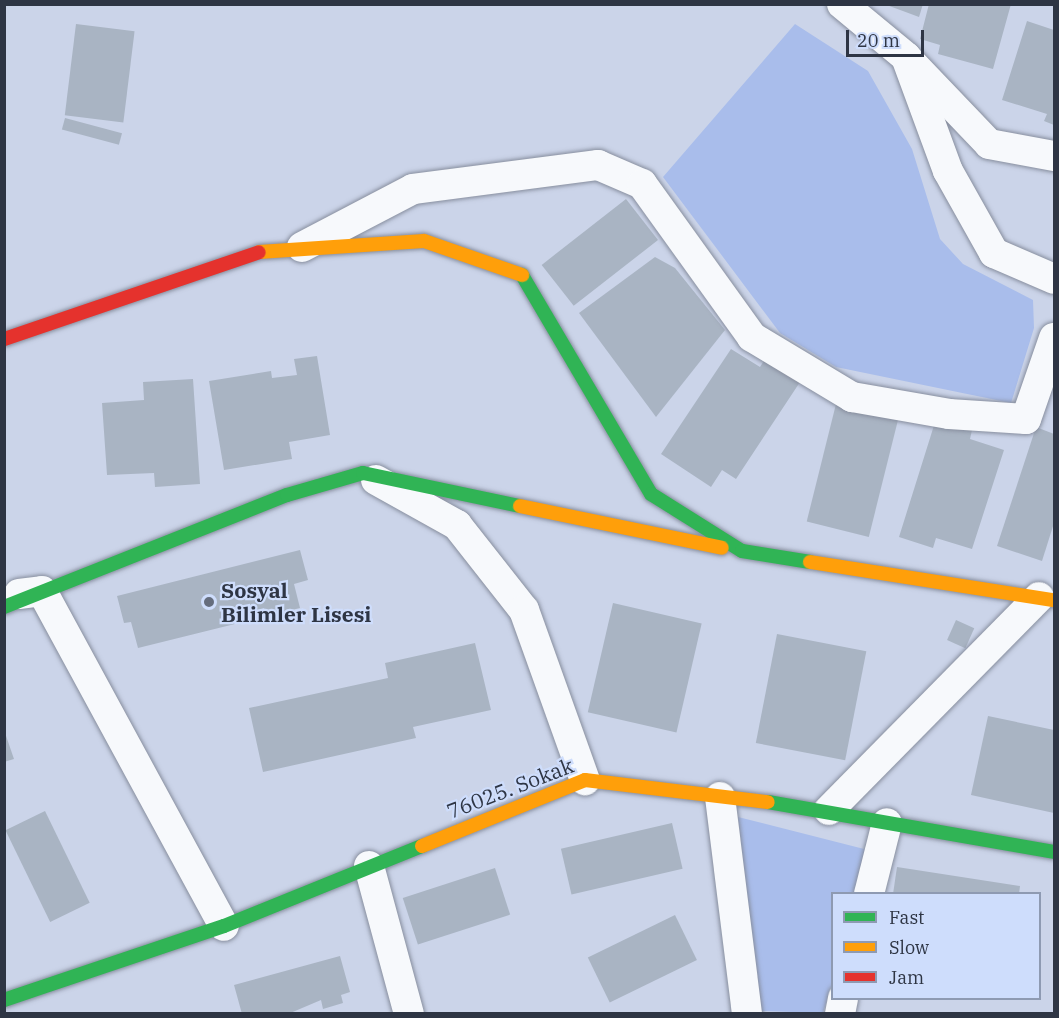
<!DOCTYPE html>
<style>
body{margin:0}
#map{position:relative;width:1059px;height:1018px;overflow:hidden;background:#cbd4e9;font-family:"IBM Plex Serif",serif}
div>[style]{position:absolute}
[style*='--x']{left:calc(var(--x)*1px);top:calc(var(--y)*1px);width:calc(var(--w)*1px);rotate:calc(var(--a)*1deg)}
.green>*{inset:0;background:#a9bdeb}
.building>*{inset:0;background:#a9b4c3;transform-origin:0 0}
.roads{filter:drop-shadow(0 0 2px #878e9e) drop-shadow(0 0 2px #878e9e)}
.street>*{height:30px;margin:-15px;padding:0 15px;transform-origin:15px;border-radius:15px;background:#f7f9fc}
.fast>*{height:14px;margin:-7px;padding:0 7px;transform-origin:7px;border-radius:7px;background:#30b455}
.slow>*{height:14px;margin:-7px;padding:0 7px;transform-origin:7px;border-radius:7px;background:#ff9f0a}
.jam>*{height:14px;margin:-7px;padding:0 7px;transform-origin:7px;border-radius:7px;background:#e5322d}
.dots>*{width:16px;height:16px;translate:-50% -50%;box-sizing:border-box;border:3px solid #ceddfc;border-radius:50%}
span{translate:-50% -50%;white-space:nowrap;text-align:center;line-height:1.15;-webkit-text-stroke:4.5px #ceddfc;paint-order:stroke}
.poi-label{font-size:21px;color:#2e3544;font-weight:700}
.left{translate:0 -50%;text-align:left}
.street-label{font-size:21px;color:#2e3544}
.frame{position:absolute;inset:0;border:6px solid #2e3544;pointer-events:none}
.legend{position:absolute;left:831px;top:892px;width:210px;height:108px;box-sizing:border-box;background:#ceddfc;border:2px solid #8e9ab2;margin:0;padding:8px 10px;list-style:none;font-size:18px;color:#2e3544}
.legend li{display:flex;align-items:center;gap:12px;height:30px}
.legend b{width:30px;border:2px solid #8e9ab2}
.scale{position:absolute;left:846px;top:30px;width:78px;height:27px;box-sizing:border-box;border:3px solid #2e3544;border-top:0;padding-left:8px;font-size:18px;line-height:21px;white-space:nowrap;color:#2e3544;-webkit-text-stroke:4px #ceddfc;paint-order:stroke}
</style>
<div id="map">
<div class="green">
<div style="clip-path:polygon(795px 24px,868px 71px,912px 149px,940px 239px,963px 264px,1033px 300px,1034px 328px,1011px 403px,836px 367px,780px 333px,663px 177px)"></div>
<div style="clip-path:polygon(738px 817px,868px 850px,856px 893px,832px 894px,832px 983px,823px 1013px,760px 1011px)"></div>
</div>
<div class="building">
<div style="clip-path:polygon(884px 4px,923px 4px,919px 17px)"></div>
<div style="clip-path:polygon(929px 4px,1011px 4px,993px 69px,938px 54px,940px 45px,920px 39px)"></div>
<div style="clip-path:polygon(1027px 21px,1054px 30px,1054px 125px,1044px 121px,1047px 114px,1002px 100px)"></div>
<div style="left:76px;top:24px;width:59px;height:92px;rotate:7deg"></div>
<div style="left:65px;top:118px;width:59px;height:12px;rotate:15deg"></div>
<div style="left:626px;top:199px;width:52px;height:107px;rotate:52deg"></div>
<div style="clip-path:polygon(655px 257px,675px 268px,725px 330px,656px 417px,579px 313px)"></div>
<div style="clip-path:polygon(731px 349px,760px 367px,767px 356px,802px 379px,736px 479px,722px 470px,711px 487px,661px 454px)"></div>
<div style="clip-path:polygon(317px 356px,330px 435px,289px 442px,292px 459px,224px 470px,209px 381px,271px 371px,272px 378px,297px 375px,294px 359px)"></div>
<div style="clip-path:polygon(193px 379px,200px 484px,155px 487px,154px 473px,107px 475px,102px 403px,144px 400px,143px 382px)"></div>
<div style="left:836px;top:404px;width:64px;height:121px;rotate:14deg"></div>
<div style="clip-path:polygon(936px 419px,972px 430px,970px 439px,1004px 450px,972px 549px,936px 538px,933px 548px,899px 537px)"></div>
<div style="clip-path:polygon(1036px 427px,1054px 434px,1054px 523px,1042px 561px,997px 546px)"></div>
<div style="clip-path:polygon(300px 550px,308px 580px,294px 584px,300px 608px,138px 648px,131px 622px,124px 623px,117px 596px)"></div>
<div style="left:613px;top:603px;width:91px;height:112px;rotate:13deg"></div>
<div style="left:956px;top:620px;width:20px;height:22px;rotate:24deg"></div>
<div style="left:777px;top:634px;width:91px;height:111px;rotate:11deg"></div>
<div style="clip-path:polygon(475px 643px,491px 710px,413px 727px,416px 738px,263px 772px,249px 708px,388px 678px,385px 663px)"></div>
<div style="clip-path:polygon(988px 716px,1054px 730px,1054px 813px,971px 795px)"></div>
<div style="clip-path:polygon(4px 730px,14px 759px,4px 762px)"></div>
<div style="left:45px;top:811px;width:102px;height:44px;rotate:64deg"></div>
<div style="left:672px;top:823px;width:47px;height:114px;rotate:77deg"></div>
<div style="clip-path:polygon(897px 867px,1020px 886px,1019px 894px,893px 894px)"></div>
<div style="left:495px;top:868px;width:49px;height:97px;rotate:72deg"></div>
<div style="left:675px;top:915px;width:50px;height:97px;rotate:64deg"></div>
<div style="clip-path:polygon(340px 956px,350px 992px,341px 995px,343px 1003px,323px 1009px,321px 1000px,288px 1014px,242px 1014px,234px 985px)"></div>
</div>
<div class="roads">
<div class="street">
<div style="--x:842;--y:4;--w:83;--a:39.6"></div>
<div style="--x:906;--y:57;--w:120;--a:46.3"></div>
<div style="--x:989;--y:144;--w:66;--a:10.5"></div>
<div style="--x:906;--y:57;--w:121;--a:69.8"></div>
<div style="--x:948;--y:171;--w:94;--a:60.7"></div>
<div style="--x:994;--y:253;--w:65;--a:23.4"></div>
<div style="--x:302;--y:247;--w:125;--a:-27.6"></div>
<div style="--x:413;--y:189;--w:187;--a:-7.4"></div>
<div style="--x:598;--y:165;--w:48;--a:23.4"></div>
<div style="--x:642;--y:184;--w:188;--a:54.3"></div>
<div style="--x:752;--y:337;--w:117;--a:31"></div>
<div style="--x:852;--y:397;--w:98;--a:9.9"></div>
<div style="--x:949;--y:414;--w:77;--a:3.7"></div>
<div style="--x:1026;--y:419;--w:86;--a:-70.9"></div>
<div style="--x:376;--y:480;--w:93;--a:29.1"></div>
<div style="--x:457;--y:525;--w:108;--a:51.8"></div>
<div style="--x:524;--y:610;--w:181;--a:70.3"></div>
<div style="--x:19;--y:594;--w:23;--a:-7"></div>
<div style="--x:42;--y:591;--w:381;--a:61.5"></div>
<div style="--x:720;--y:797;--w:219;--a:82.9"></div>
<div style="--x:829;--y:810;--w:299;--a:-45.4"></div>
<div style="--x:369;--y:866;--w:153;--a:74.9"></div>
<div style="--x:869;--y:894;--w:73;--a:-75.8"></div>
<div style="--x:840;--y:1014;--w:16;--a:-79"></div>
</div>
<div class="fast">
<div style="--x:522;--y:275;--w:254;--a:59.5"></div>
<div style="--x:651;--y:494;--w:107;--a:32.1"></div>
<div style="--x:742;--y:551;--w:69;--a:9.2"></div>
<div style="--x:4;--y:607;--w:304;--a:-21.6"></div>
<div style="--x:287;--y:495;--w:79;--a:-16.1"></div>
<div style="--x:363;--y:473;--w:160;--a:11.9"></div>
<div style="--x:768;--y:802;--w:290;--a:9.9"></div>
<div style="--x:4;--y:1000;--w:232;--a:-18.6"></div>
<div style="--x:224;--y:926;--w:214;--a:-22"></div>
</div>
<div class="slow">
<div style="--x:259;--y:252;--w:165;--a:-3.8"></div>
<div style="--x:424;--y:241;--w:104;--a:19.1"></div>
<div style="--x:520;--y:506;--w:206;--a:11.7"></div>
<div style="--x:810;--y:562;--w:247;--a:8.9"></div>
<div style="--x:422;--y:846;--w:176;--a:-22"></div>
<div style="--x:585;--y:780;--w:184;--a:6.9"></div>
</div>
<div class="jam">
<div style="--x:4;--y:339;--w:269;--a:-18.8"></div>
</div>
</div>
<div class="dots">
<div style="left:209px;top:602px;background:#656d7e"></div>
</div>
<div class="poi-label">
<span class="left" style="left:221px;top:602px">Sosyal<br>Bilimler Lisesi</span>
</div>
<div class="street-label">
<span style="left:510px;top:788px;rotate:-21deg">76025. Sokak</span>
</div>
<div class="frame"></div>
<ul class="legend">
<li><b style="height:8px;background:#30b455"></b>Fast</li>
<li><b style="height:8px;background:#ff9f0a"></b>Slow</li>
<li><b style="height:8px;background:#e5322d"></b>Jam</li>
</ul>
<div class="scale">20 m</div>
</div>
